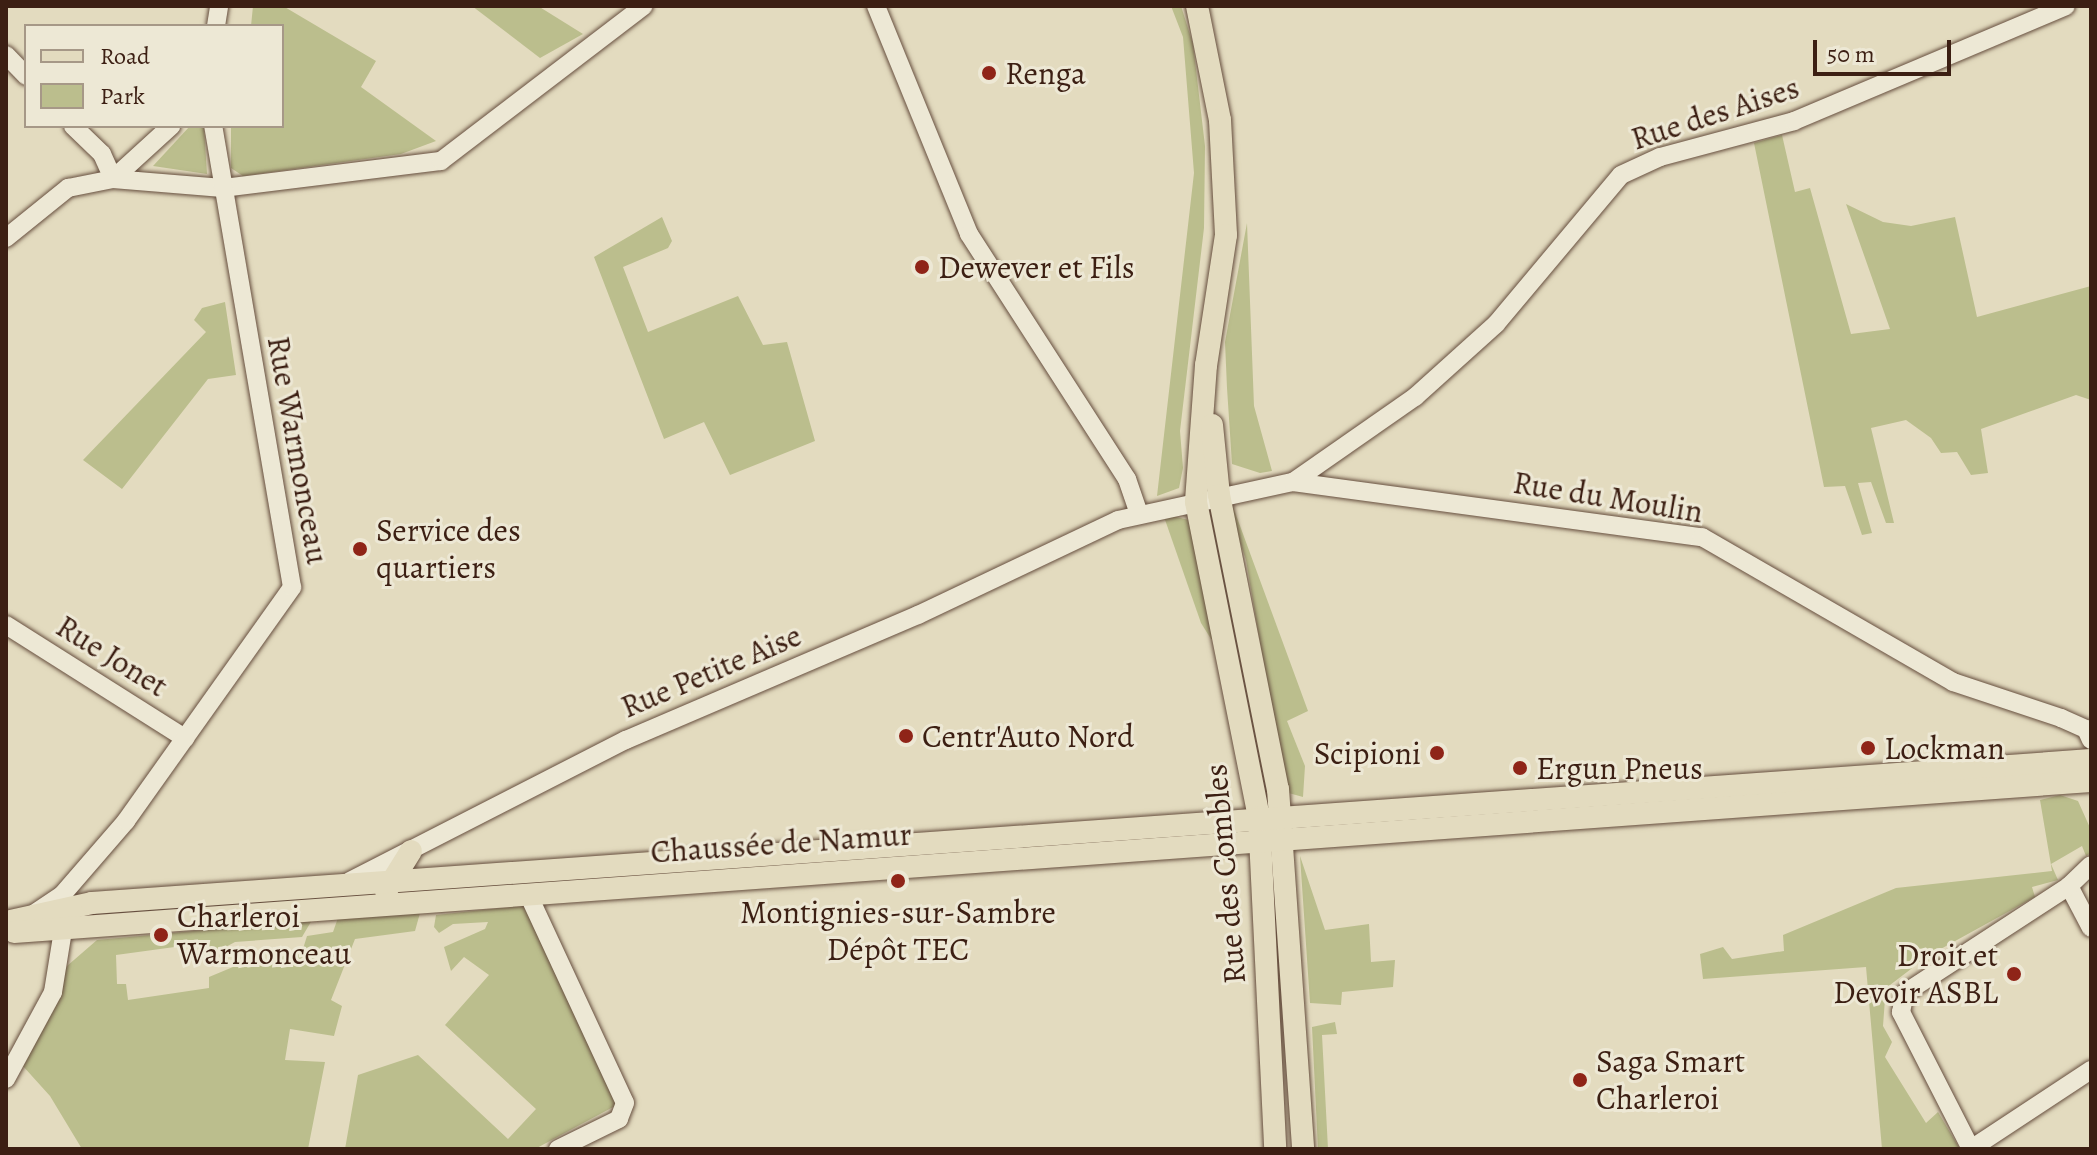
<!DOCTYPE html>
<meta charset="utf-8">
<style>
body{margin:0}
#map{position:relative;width:2097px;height:1155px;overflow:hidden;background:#e3dbbf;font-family:Alegreya,serif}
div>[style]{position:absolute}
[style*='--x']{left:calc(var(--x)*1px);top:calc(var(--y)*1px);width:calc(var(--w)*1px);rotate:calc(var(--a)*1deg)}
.green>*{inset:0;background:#bbbe8d}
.roads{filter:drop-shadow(0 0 2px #664e3e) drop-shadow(0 0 2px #664e3e)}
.minor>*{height:18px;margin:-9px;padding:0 9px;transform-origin:9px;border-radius:9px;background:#ede8d5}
.major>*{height:22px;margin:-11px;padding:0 11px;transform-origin:11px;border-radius:11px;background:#e3dbbf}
.dots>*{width:22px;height:22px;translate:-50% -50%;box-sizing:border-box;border:4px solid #ede8d5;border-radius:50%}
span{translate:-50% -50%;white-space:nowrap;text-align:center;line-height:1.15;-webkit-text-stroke:6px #ede8d5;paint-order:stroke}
.poi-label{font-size:32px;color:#3c1f13}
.left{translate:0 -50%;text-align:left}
.right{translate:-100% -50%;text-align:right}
.street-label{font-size:32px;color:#3c1f13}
.frame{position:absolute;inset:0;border:8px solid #3c1f13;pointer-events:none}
.legend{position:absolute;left:24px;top:24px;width:260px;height:104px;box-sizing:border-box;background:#ede8d5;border:2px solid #a69887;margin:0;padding:10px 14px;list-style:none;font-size:24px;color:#3c1f13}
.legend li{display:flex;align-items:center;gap:16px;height:40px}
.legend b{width:40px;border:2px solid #a69887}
.scale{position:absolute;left:1813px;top:40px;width:138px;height:36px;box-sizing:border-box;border:4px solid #3c1f13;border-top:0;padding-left:10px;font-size:24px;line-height:28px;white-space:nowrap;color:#3c1f13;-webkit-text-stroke:6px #ede8d5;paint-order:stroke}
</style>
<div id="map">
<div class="green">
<div style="clip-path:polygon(253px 6px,283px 6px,376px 61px,361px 87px,436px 141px,401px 154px,243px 176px,231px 168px,231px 126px,282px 126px,282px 26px,251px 26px)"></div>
<div style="clip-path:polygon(472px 6px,538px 6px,583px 34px,540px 58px)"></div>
<div style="clip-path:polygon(1171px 6px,1181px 6px,1193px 44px,1205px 146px,1204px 228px,1180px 431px,1183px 468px,1179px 488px,1157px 496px,1194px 173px,1183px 37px)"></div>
<div style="clip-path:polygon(190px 126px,204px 128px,207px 174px,153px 166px)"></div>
<div style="clip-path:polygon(1782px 135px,1795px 192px,1810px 188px,1851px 334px,1890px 329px,1846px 204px,1883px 222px,1911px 226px,1955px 217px,1977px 317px,2091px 286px,2091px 400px,2076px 395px,1981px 429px,1988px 473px,1971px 475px,1957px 452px,1941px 453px,1931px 438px,1906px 420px,1871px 428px,1894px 523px,1886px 523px,1871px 482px,1858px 483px,1872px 533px,1862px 535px,1845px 486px,1824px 487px,1754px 143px)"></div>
<div style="clip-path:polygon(662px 217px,672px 241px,668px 248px,623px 267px,648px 332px,738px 296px,763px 345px,787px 342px,815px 441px,730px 475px,704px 422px,664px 439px,594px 257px)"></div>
<div style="clip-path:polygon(1247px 223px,1254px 406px,1272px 471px,1260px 473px,1232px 464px,1227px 388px,1225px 342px)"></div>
<div style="clip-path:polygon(225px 302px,236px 375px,208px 379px,122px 489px,83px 460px,206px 332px,194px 320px,202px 308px)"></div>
<div style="clip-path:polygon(1232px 504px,1308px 711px,1287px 721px,1305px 766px,1303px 797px,1285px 792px,1246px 560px,1229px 509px)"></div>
<div style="clip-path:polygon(1163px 514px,1198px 522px,1218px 639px,1211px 639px,1201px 623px)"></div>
<div style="clip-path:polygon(2060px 795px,2078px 801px,2091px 830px,2091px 853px,2086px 856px,2082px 846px,2051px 864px,2058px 880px,2032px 887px,2035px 897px,1928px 956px,1890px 985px,1885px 999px,1883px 1026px,1892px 1042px,1885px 1057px,1926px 1123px,1938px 1112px,1960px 1149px,1882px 1149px,1866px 967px,1703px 979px,1700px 954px,1723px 947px,1732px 959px,1784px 951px,1783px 935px,1896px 888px,2052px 871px,2040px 800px)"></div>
<div style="clip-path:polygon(1300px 856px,1325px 930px,1369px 924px,1371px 962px,1395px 960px,1393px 987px,1342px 992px,1341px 1005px,1310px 1003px)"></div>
<div style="clip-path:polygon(529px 905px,616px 1097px,615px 1106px,535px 1149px,345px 1149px,358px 1075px,418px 1055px,508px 1139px,536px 1109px,445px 1025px,489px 975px,464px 957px,451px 971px,444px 947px,485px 929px,488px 922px,453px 924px,439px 933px,434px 927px,436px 915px)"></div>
<div style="clip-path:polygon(420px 913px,415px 931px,355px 939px,331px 1000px,342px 1006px,334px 1036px,290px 1029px,285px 1060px,325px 1062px,308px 1149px,82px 1149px,50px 1096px,22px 1065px,67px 966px,97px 940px,312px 920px,302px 937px,235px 942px,207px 957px,204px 943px,116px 955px,117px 984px,126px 984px,128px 1000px,209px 988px,209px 977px,233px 967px,302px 952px,307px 936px,333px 932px,339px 915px)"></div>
<div style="clip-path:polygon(1335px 1022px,1337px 1034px,1322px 1035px,1328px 1149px,1318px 1149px,1312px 1027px)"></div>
</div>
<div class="roads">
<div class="minor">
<div style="--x:876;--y:6;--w:246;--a:67.8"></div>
<div style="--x:969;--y:234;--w:292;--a:57.2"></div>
<div style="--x:1127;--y:479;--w:37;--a:71"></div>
<div style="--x:216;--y:26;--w:20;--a:-81"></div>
<div style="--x:6;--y:55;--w:29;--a:46"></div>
<div style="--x:73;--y:126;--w:40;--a:44"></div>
<div style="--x:102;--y:154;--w:27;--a:66"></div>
<div style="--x:113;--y:179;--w:79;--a:-42.4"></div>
<div style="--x:6;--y:238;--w:80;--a:-38.9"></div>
<div style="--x:68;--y:188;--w:46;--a:-11.3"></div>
<div style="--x:113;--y:179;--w:110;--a:4.7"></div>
<div style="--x:223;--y:188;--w:220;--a:-7.1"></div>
<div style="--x:441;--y:161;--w:255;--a:-37.4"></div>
<div style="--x:1293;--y:482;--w:149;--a:-34.9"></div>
<div style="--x:1415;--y:397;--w:109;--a:-42"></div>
<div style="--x:1496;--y:324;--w:194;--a:-50"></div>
<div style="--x:1621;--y:175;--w:43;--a:-24.8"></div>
<div style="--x:1660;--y:157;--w:139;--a:-15"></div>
<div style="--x:1794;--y:121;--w:295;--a:-22.9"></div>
<div style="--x:6;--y:625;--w:212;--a:32.3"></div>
<div style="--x:350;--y:881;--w:310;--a:-27.1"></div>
<div style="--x:626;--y:740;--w:318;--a:-23.2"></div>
<div style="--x:918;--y:615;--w:221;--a:-25.4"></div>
<div style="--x:1118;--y:520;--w:179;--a:-12.3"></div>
<div style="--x:1293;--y:482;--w:413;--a:7.7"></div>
<div style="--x:1702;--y:537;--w:290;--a:30"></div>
<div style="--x:1953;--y:682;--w:114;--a:18.4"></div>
<div style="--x:2061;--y:718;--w:27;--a:24"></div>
<div style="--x:2086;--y:729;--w:12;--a:66"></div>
<div style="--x:2069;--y:886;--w:47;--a:62.4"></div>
<div style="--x:528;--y:894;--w:230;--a:65.1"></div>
<div style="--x:625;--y:1103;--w:17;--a:111"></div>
<div style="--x:619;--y:1119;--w:68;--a:153.8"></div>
<div style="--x:35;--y:913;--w:32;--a:-34"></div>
<div style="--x:62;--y:895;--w:98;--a:-49.1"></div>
<div style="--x:126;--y:821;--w:287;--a:-54.6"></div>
<div style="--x:292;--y:587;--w:468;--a:-99.7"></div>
<div style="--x:6;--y:1079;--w:99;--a:-61.6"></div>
<div style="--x:53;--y:992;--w:75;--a:-80.8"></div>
<div style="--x:1971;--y:1149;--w:154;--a:-117.1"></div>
<div style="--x:1901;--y:1012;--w:19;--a:-78"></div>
<div style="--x:1905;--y:993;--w:196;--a:-33.1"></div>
<div style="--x:2069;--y:886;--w:30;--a:-44"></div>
<div style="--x:1971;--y:1149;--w:144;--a:-33.4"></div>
</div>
<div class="major">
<div style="--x:1197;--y:6;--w:116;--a:78.6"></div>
<div style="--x:1220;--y:120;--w:115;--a:87"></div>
<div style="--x:1226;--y:235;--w:132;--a:98.7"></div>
<div style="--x:1206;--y:365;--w:137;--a:94.2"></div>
<div style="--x:1196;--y:502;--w:321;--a:78.7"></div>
<div style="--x:1259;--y:817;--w:332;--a:87.2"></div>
<div style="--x:1212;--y:425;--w:70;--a:84.3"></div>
<div style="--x:1219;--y:495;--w:300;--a:78.7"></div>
<div style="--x:1278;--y:789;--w:361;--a:86"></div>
<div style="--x:386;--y:891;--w:47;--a:-58"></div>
<div style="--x:6;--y:922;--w:88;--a:-12.5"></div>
<div style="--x:92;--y:903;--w:2004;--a:-4.09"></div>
<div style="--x:14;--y:932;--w:2082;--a:-4.16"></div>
</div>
</div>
<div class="dots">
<div style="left:989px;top:73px;background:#8f2418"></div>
<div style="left:922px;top:267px;background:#8f2418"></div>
<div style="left:360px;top:549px;background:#8f2418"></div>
<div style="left:906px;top:736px;background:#8f2418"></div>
<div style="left:1868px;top:748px;background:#8f2418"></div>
<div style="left:1437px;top:753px;background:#8f2418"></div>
<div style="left:1520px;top:768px;background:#8f2418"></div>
<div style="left:898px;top:881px;background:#8f2418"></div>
<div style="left:161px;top:935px;background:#8f2418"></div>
<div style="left:2014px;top:974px;background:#8f2418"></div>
<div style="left:1580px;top:1080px;background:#8f2418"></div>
</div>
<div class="poi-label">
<span class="left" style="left:1005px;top:73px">Renga</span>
<span class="left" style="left:938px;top:267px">Dewever et Fils</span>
<span class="left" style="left:376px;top:549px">Service des<br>quartiers</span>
<span class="left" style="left:922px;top:736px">Centr'Auto Nord</span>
<span class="left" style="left:1884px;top:748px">Lockman</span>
<span class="right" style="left:1421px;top:753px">Scipioni</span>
<span class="left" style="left:1536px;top:768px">Ergun Pneus</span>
<span style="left:898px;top:931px">Montignies-sur-Sambre<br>Dépôt TEC</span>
<span class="left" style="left:177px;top:935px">Charleroi<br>Warmonceau</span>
<span class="right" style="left:1998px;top:974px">Droit et<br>Devoir ASBL</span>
<span class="left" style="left:1596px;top:1080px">Saga Smart<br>Charleroi</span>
</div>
<div class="street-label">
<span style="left:1715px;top:113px;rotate:-18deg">Rue des Aises</span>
<span style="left:298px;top:450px;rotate:80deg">Rue Warmonceau</span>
<span style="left:1608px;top:497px;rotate:9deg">Rue du Moulin</span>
<span style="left:112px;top:656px;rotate:32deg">Rue Jonet</span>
<span style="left:711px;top:671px;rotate:-23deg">Rue Petite Aise</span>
<span style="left:781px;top:843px;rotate:-4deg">Chaussée de Namur</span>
<span style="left:1225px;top:874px;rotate:-95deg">Rue des Combles</span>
</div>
<div class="frame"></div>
<ul class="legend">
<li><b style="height:10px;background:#e3dbbf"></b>Road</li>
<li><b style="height:22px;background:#bbbe8d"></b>Park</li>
</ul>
<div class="scale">50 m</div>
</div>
